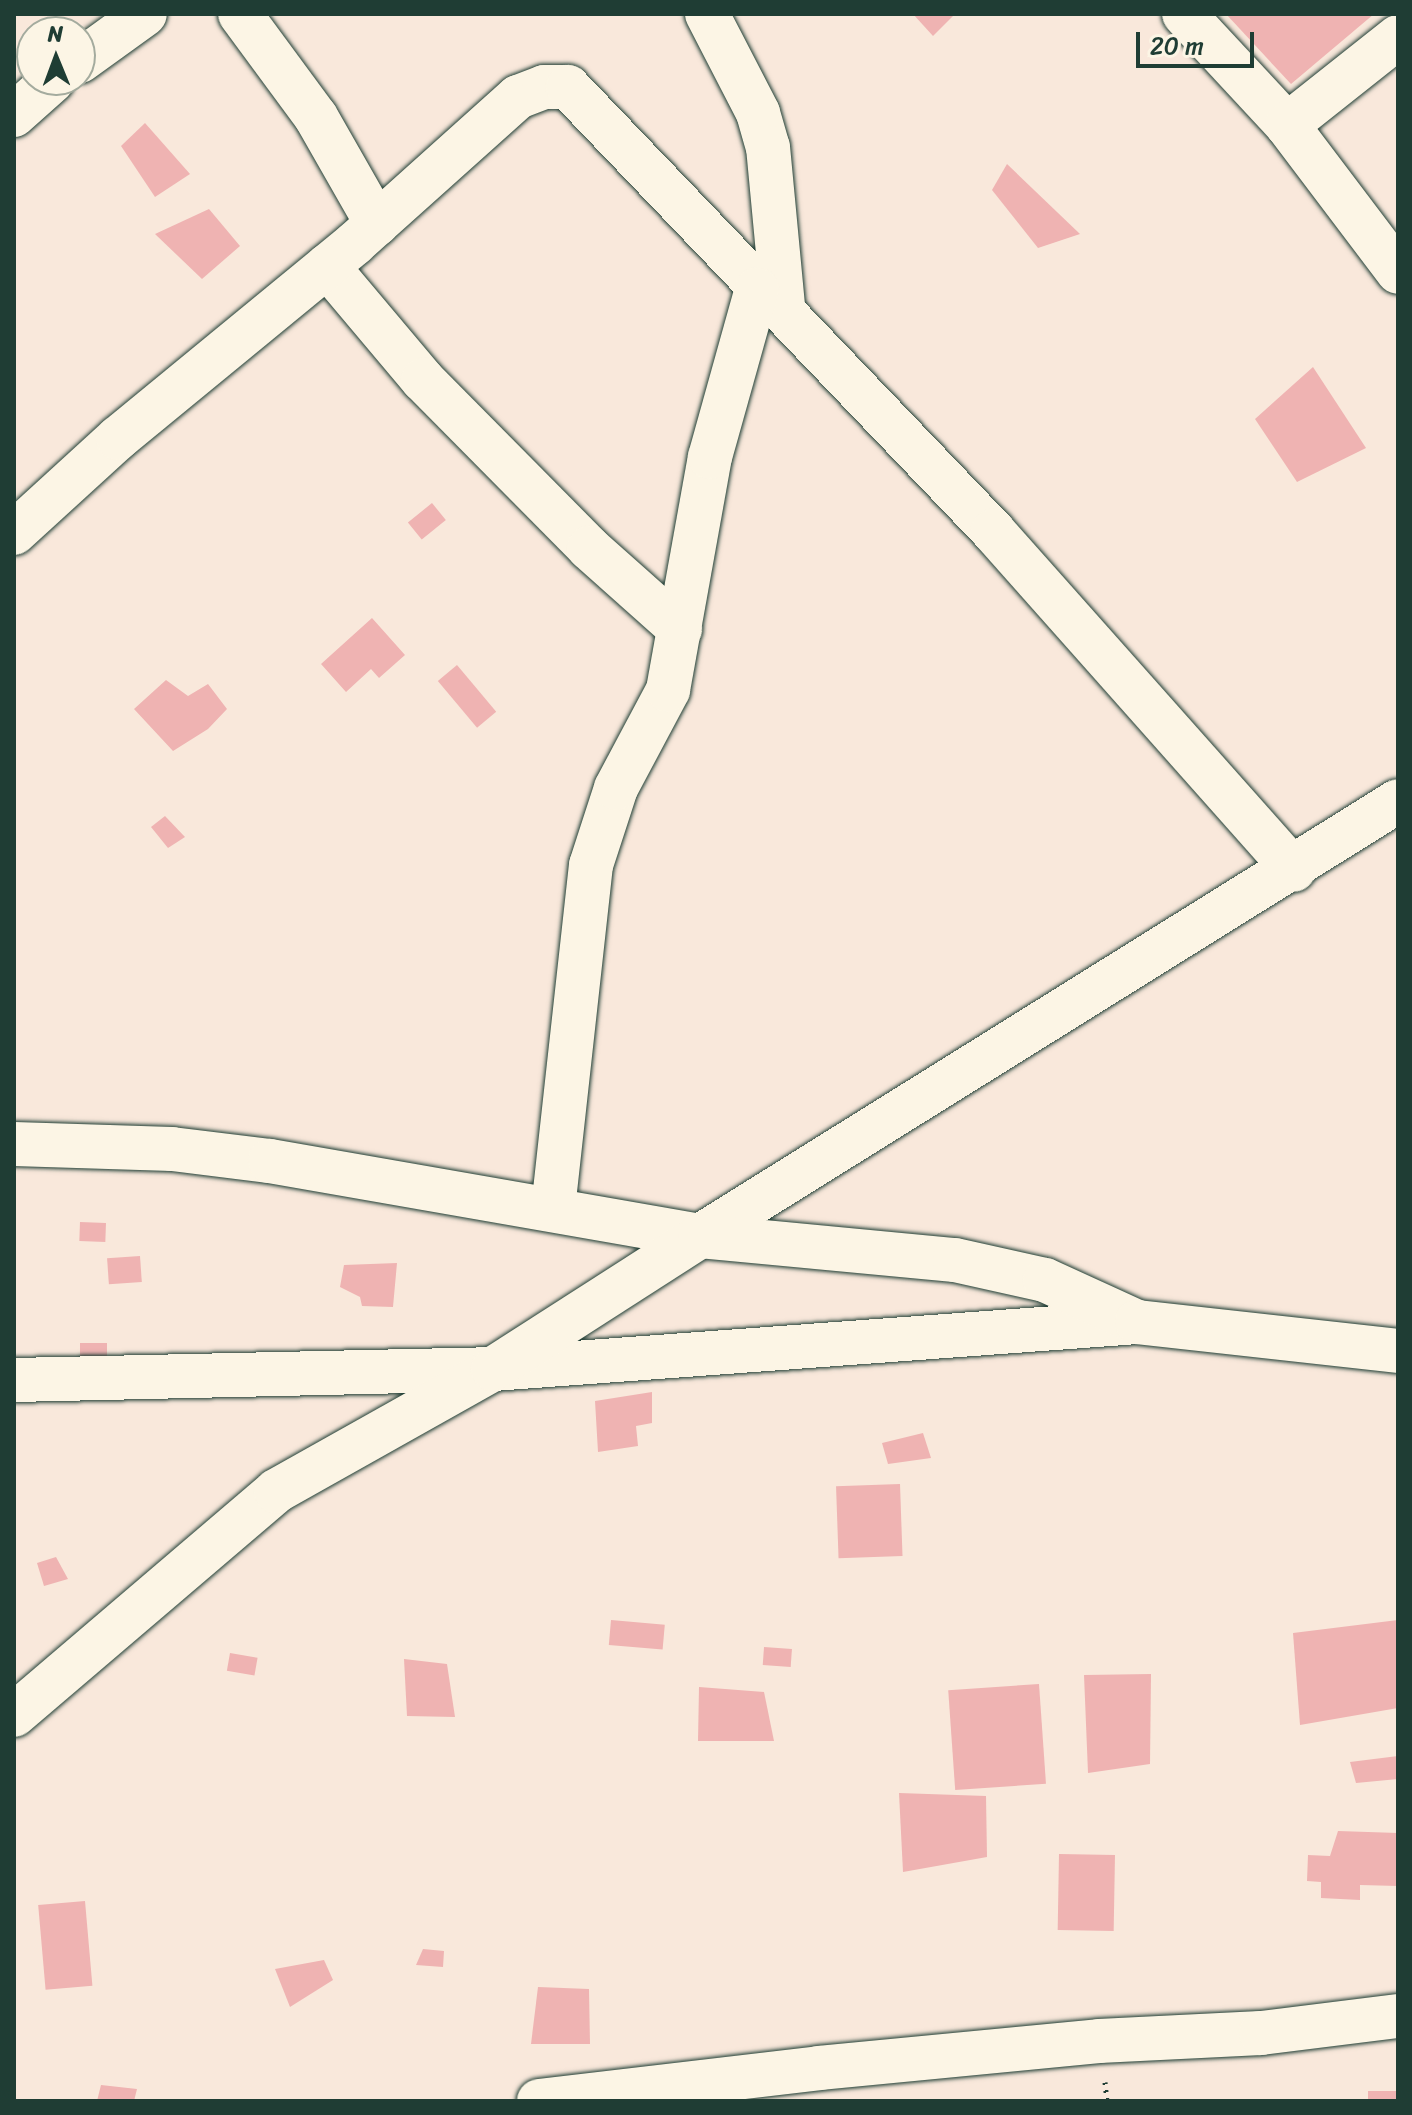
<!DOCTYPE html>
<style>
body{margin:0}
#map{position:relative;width:1412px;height:2115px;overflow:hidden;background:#f9e8db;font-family:Sriracha,sans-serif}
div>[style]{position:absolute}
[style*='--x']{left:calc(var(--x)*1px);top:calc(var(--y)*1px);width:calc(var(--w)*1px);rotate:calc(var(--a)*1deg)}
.building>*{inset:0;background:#efb3b2;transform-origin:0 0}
.path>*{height:5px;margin-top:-2.5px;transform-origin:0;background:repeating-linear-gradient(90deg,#1f3d34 0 2px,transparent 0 8px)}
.roads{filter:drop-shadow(0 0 2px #1f3d34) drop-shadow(0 0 2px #1f3d34)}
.street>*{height:44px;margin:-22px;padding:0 22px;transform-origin:22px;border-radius:22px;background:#fcf5e5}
span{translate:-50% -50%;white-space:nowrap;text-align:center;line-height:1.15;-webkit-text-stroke:6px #fcf5e5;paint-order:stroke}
.frame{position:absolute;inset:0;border:16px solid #1f3d34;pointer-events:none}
.north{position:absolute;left:16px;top:16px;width:80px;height:80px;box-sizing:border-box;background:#fcf5e5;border:2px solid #a4ab9e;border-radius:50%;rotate:359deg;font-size:22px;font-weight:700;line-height:32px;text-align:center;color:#1f3d34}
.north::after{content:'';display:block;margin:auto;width:28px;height:36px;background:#1f3d34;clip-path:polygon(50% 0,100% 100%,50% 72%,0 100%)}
.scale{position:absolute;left:1136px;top:32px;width:118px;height:36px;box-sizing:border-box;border:4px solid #1f3d34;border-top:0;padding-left:10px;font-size:24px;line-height:28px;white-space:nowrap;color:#1f3d34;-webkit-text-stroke:6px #fcf5e5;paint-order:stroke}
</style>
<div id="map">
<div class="building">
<div style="clip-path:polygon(913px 14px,955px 14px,933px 36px)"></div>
<div style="clip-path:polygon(1226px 14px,1374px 14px,1291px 84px)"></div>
<div style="clip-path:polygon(145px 123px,190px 174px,155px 197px,121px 146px)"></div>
<div style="clip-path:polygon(1007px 164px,1080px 234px,1038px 248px,992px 190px)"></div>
<div style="clip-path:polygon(209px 209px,240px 246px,202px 279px,155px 234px)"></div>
<div style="clip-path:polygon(1313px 367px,1366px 448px,1297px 482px,1255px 419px)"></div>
<div style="left:432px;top:503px;width:22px;height:31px;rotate:51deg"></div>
<div style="clip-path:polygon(372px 618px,405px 655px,379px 678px,371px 669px,346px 692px,321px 664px)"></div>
<div style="left:457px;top:665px;width:61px;height:25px;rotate:50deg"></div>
<div style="clip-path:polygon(166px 680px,188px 696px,208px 684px,227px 709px,208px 729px,173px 751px,134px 709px)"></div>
<div style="clip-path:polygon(165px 816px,185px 837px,168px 848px,151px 827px)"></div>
<div style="left:80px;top:1222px;width:26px;height:19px;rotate:2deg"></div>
<div style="left:140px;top:1256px;width:26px;height:33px;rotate:86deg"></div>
<div style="clip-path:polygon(397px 1263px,393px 1307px,362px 1306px,360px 1297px,340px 1287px,344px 1265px)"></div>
<div style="left:80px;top:1343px;width:27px;height:16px"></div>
<div style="clip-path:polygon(652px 1392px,652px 1423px,636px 1426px,638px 1446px,598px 1452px,595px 1401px)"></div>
<div style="clip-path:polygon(923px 1433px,931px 1458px,888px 1464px,882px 1443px)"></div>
<div style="left:900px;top:1484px;width:72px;height:64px;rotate:88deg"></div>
<div style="clip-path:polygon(56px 1557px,68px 1579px,44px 1586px,37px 1563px)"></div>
<div style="left:611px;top:1620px;width:54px;height:25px;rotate:5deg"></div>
<div style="clip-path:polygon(1398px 1620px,1398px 1708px,1300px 1725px,1293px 1633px)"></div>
<div style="left:764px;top:1647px;width:28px;height:18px;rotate:4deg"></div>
<div style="left:230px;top:1653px;width:28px;height:18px;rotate:10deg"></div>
<div style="clip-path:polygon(404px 1659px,447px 1664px,455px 1717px,407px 1716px)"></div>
<div style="clip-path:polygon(1151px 1674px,1150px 1764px,1088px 1773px,1084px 1675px)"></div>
<div style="left:1039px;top:1684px;width:100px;height:91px;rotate:86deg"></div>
<div style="clip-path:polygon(699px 1687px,764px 1692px,774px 1741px,698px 1741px)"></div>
<div style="clip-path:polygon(1398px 1756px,1398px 1779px,1356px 1783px,1350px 1762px)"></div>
<div style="clip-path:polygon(899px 1793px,986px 1796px,987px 1857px,903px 1872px)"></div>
<div style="clip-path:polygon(1338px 1831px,1398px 1833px,1398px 1886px,1360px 1885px,1360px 1900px,1321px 1898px,1321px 1882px,1307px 1881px,1308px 1855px,1330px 1856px)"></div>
<div style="left:1059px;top:1854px;width:56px;height:76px;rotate:1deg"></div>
<div style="left:85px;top:1901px;width:85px;height:47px;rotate:85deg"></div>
<div style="clip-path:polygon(423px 1949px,444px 1951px,443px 1967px,416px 1965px)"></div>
<div style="clip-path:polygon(324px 1960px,333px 1980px,290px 2007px,275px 1969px)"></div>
<div style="clip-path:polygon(538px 1987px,589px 1989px,590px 2044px,531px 2044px)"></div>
<div style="clip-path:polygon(101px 2085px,137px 2089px,134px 2101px,97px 2101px)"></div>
<div style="left:1368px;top:2091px;width:30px;height:10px"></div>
</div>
<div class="path">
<div style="--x:1105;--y:2082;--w:19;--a:84"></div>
</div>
<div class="roads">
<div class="street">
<div style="--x:240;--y:14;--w:128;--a:53.6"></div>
<div style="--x:316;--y:117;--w:123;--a:60.3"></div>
<div style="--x:707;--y:14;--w:111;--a:62.7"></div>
<div style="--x:758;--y:113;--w:35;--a:74"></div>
<div style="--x:768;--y:147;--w:160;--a:84.6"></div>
<div style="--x:1184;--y:14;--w:151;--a:47.1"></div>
<div style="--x:1287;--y:125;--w:184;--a:52.9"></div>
<div style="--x:80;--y:61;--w:80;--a:-35.9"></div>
<div style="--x:14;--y:115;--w:52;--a:-41.9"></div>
<div style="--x:1287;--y:125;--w:142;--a:-38.4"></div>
<div style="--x:327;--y:266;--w:149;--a:49.9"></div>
<div style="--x:423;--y:380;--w:236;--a:45.3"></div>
<div style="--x:589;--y:548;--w:122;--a:41.7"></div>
<div style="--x:14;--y:533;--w:141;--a:-42.4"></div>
<div style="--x:118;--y:438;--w:306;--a:-39.4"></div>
<div style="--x:354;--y:244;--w:220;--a:-41.9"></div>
<div style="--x:518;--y:97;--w:28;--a:-21"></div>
<div style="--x:544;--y:87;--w:24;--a:0"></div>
<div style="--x:568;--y:87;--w:615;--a:46.25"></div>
<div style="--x:993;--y:531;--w:453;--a:48.4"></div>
<div style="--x:14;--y:1144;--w:158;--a:1.8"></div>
<div style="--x:172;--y:1149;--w:99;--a:7"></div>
<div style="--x:270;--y:1161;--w:436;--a:9.9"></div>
<div style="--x:700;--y:1236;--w:822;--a:-31.93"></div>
<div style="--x:553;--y:1209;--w:346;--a:-83.7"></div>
<div style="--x:591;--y:865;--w:81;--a:-72"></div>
<div style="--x:616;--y:788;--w:111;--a:-62"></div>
<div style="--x:668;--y:690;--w:237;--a:-79.8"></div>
<div style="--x:710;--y:457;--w:174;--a:-74.4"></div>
<div style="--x:14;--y:1380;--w:479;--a:-1.3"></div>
<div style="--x:493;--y:1369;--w:646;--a:-4.17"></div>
<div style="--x:14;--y:1715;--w:345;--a:-40.5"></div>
<div style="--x:276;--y:1491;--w:249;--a:-29.3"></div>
<div style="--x:493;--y:1369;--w:246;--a:-32.7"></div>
<div style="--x:700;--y:1236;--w:256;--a:5.4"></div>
<div style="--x:955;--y:1260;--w:92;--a:12.5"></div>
<div style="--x:1045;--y:1280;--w:101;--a:24.5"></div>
<div style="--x:1137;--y:1322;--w:263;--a:6.3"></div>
<div style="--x:539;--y:2101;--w:282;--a:-6.7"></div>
<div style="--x:819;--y:2068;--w:281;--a:-5.5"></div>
<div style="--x:1099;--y:2041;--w:162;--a:-2.8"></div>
<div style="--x:1261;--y:2033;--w:138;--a:-7.1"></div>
</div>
</div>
<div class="frame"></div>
<div class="north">N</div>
<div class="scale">20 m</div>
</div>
